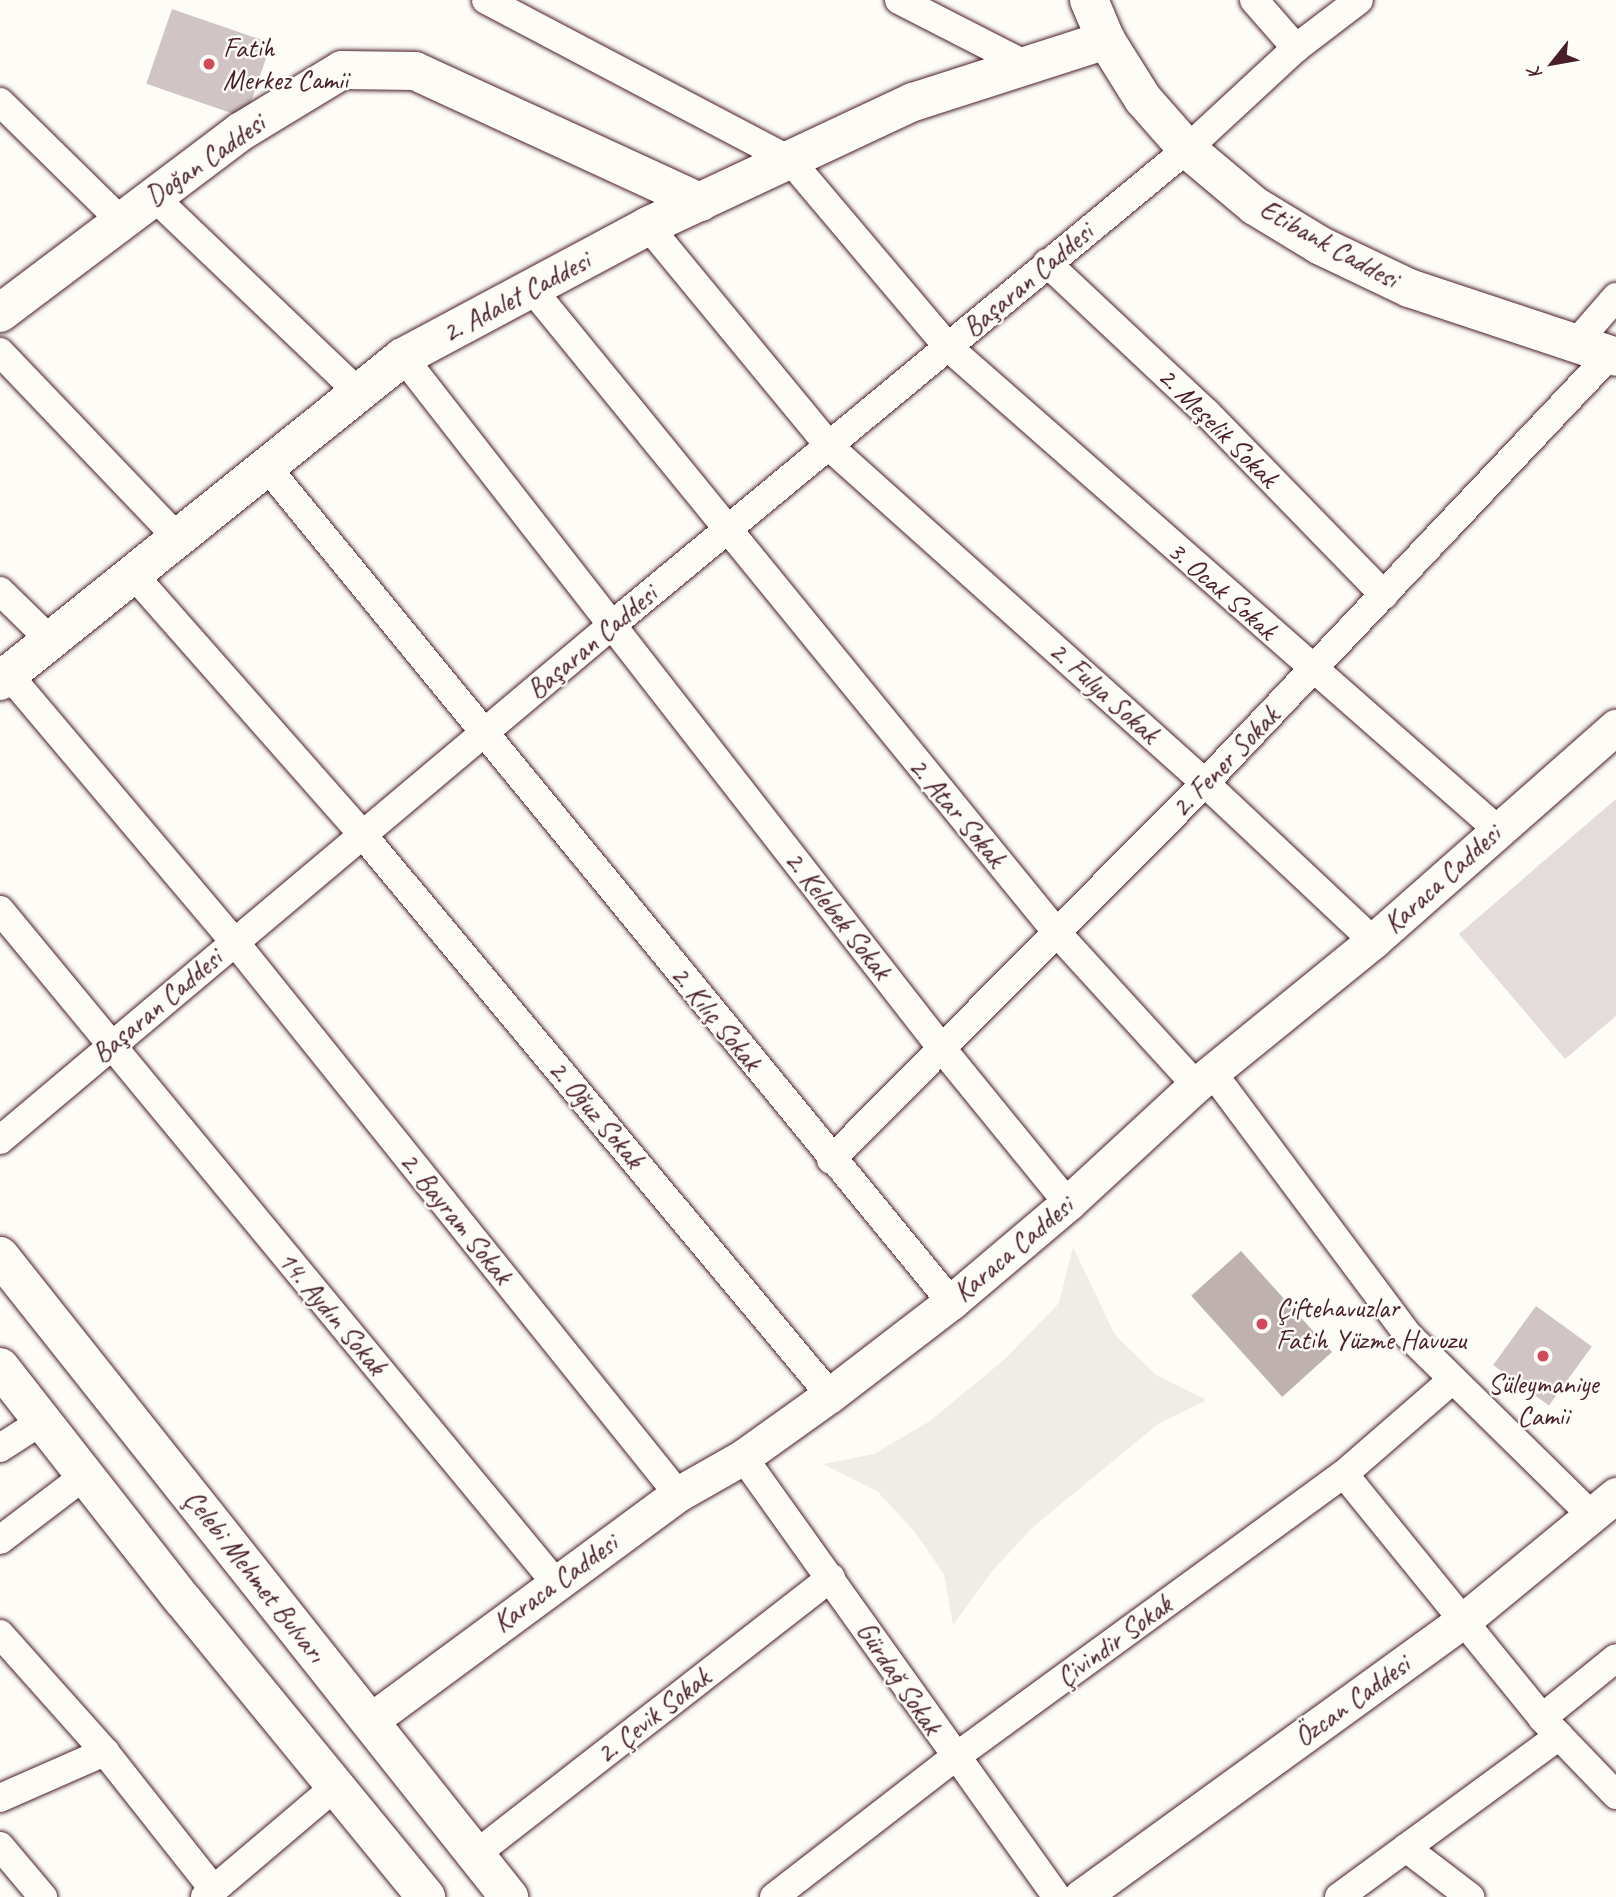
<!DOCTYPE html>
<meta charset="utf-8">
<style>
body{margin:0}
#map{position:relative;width:1616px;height:1897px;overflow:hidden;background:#fdfcf7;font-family:Caveat,sans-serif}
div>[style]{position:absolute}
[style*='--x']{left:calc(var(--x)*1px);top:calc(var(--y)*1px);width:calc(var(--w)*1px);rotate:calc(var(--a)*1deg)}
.built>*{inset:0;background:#f0ece8}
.green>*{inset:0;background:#e3dcda}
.water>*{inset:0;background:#c0b1b1;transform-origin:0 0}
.building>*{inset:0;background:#d0c5c4;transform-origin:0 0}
.roads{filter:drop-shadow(0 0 2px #4a1f2b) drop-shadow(0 0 2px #4a1f2b)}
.minor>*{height:28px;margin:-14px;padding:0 14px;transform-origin:14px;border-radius:14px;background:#fdfcf7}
.tertiary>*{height:35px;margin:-17.5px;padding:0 17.5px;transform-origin:17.5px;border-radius:17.5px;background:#fdfcf7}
.secondary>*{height:38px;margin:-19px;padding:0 19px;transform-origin:19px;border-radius:19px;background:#fdfcf7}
.dots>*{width:19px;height:19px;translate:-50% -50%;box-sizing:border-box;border:4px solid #fdfcf7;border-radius:50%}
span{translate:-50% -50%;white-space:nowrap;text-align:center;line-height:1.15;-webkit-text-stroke:5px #fdfcf7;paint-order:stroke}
.poi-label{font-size:28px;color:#4a1f2b}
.left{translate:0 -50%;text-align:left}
.street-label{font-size:28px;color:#4a1f2b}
.north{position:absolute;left:1518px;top:28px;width:70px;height:70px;-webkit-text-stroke:5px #fdfcf7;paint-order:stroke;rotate:239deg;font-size:19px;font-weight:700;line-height:28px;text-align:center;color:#4a1f2b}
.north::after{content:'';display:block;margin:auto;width:24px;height:32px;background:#4a1f2b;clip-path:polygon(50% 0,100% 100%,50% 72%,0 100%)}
</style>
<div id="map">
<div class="built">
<div style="clip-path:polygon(1073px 1247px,1115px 1335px,1156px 1375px,1207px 1400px,1158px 1424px,1033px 1527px,993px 1570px,953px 1625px,944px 1574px,914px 1531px,877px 1491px,823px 1464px,874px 1454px,930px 1421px,1005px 1359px,1059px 1303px)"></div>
</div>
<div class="green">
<div style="clip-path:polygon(1616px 799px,1616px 1016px,1565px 1059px,1459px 934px)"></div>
</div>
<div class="water">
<div style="left:1241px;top:1251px;width:136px;height:67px;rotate:48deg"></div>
</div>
<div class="building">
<div style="left:172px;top:9px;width:105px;height:79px;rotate:19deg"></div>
<div style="left:1536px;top:1306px;width:69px;height:73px;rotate:36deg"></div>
</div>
<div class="roads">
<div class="minor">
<div style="--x:486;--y:0;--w:344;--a:27.8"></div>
<div style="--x:790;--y:160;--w:245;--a:49.8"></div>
<div style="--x:948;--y:347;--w:732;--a:41.29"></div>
<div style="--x:899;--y:0;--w:147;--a:27.1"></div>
<div style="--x:1254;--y:0;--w:64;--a:48.8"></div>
<div style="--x:0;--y:102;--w:168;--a:44.5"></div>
<div style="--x:153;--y:196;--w:282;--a:43.7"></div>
<div style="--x:648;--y:226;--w:288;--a:50.5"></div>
<div style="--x:831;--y:448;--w:502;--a:41.85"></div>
<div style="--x:1205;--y:783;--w:231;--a:43.2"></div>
<div style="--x:1047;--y:263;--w:219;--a:43.2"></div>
<div style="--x:1207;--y:413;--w:254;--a:45.8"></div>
<div style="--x:532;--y:289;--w:832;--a:50.8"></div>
<div style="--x:1058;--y:934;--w:205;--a:47.6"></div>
<div style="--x:1576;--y:343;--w:61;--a:-49"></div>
<div style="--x:0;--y:352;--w:255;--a:46.3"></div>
<div style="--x:403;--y:357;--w:879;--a:52.07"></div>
<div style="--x:943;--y:1050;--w:198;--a:50.8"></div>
<div style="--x:266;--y:466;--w:1081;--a:50.67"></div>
<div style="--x:132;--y:573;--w:348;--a:48.6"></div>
<div style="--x:362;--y:834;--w:731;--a:50.16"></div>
<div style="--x:0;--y:591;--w:69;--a:44.4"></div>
<div style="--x:8;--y:674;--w:350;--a:49.8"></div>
<div style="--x:234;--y:941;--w:709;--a:51.24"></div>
<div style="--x:0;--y:910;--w:872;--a:50.45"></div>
<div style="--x:1212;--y:1072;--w:327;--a:53.3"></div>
<div style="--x:1407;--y:1334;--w:260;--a:44.5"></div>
<div style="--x:0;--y:1140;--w:800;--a:-40.08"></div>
<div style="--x:612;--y:625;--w:746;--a:-39.62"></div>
<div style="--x:1187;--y:149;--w:149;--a:-42.8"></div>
<div style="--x:1296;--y:48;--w:79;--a:-37.3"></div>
<div style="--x:831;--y:1160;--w:531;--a:-45.23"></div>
<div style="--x:1205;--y:783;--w:589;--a:-46.58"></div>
<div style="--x:0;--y:1448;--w:50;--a:-32.7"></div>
<div style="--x:743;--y:1457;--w:541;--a:54.49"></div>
<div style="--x:1344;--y:1474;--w:314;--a:50.9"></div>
<div style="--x:1542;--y:1718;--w:107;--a:46.1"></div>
<div style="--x:0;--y:1540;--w:106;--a:-37.3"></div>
<div style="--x:0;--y:1634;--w:158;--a:48.3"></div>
<div style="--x:105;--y:1752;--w:176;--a:51.7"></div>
<div style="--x:1542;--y:1718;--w:95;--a:-39"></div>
<div style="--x:0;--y:1798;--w:115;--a:-23.7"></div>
<div style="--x:0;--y:1846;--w:67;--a:49.9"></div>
<div style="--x:1406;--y:1848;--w:81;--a:37.4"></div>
<div style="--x:476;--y:1854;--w:450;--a:-37.9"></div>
<div style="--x:205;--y:1897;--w:172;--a:-40.3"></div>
<div style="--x:774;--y:1897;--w:227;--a:-37.7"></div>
<div style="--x:954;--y:1758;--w:482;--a:-36.1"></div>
<div style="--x:1344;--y:1474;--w:142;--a:-41"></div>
<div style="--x:1339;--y:1897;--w:273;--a:-36.2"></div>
</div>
<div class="tertiary">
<div style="--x:370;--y:1721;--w:383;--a:-36.4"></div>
<div style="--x:678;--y:1494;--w:75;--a:-29.6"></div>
<div style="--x:743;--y:1457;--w:107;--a:-35.5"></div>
<div style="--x:830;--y:1395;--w:153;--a:-37.5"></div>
<div style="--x:951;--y:1302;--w:153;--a:-40.2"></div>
<div style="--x:1068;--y:1203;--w:174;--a:-42.7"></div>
<div style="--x:1196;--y:1085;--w:228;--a:-39.1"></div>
<div style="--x:1373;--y:941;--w:324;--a:-41.4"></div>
<div style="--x:1081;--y:1897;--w:473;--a:-35.9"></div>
<div style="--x:1464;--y:1620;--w:197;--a:-39.4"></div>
</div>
<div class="secondary">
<div style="--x:1089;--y:0;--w:43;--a:67"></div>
<div style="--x:1106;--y:40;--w:70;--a:57.9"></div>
<div style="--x:1143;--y:99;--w:67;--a:48.7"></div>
<div style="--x:1187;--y:149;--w:89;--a:40"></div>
<div style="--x:1255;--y:206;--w:77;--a:31.2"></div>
<div style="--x:1321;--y:246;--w:98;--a:25.5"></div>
<div style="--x:1409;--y:288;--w:218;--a:18.4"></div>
<div style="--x:0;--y:313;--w:301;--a:-37"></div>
<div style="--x:240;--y:132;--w:119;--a:-31.3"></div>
<div style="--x:342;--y:70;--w:73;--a:0.8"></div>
<div style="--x:415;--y:71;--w:314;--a:24.7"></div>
<div style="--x:0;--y:681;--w:517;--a:-38.8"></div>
<div style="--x:403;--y:357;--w:278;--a:-28.1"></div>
<div style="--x:648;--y:226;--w:293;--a:-25.1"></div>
<div style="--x:913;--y:102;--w:203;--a:-17.8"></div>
<div style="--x:0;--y:1256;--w:819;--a:51.55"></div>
<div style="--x:0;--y:1367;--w:296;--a:51.9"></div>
<div style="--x:183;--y:1600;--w:384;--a:50.7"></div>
</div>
</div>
<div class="dots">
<div style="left:209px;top:64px;background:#d1495b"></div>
<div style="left:1262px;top:1324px;background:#d1495b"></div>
<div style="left:1543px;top:1356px;background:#d1495b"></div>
</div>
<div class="poi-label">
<span class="left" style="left:223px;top:64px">Fatih<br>Merkez Camii</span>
<span class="left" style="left:1276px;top:1324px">Çiftehavuzlar<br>Fatih Yüzme Havuzu</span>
<span style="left:1543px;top:1400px">Süleymaniye<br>Camii</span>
</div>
<div class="street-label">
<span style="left:205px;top:160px;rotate:-35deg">Doğan Caddesi</span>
<span style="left:1329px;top:244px;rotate:29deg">Etibank Caddesi</span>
<span style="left:1028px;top:280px;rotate:-40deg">Başaran Caddesi</span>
<span style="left:516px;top:297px;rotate:-28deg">2. Adalet Caddesi</span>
<span style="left:1218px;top:427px;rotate:45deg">2. Meşelik Sokak</span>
<span style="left:1222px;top:590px;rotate:41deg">3. Ocak Sokak</span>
<span style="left:592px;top:642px;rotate:-40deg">Başaran Caddesi</span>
<span style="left:1104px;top:692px;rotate:42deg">2. Fulya Sokak</span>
<span style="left:1225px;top:762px;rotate:-46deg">2. Fener Sokak</span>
<span style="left:957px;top:812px;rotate:50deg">2. Atar Sokak</span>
<span style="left:1442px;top:879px;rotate:-42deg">Karaca Caddesi</span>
<span style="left:838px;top:915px;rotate:52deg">2. Kelebek Sokak</span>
<span style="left:157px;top:1006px;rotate:-40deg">Başaran Caddesi</span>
<span style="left:716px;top:1018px;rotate:51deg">2. Kılıç Sokak</span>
<span style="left:596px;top:1114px;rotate:50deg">2. Oğuz Sokak</span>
<span style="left:456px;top:1218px;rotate:51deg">2. Bayram Sokak</span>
<span style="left:1013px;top:1249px;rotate:-40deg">Karaca Caddesi</span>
<span style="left:332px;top:1313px;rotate:50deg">14. Aydın Sokak</span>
<span style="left:255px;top:1576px;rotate:52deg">Çelebi Mehmet Bulvarı</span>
<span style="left:555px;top:1583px;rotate:-36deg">Karaca Caddesi</span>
<span style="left:1114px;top:1641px;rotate:-36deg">Çivindir Sokak</span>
<span style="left:899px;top:1678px;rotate:56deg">Gürdağ Sokak</span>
<span style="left:1352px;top:1701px;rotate:-36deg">Özcan Caddesi</span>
<span style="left:653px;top:1716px;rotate:-38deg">2. Çevik Sokak</span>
</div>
<div class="north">K</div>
</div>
